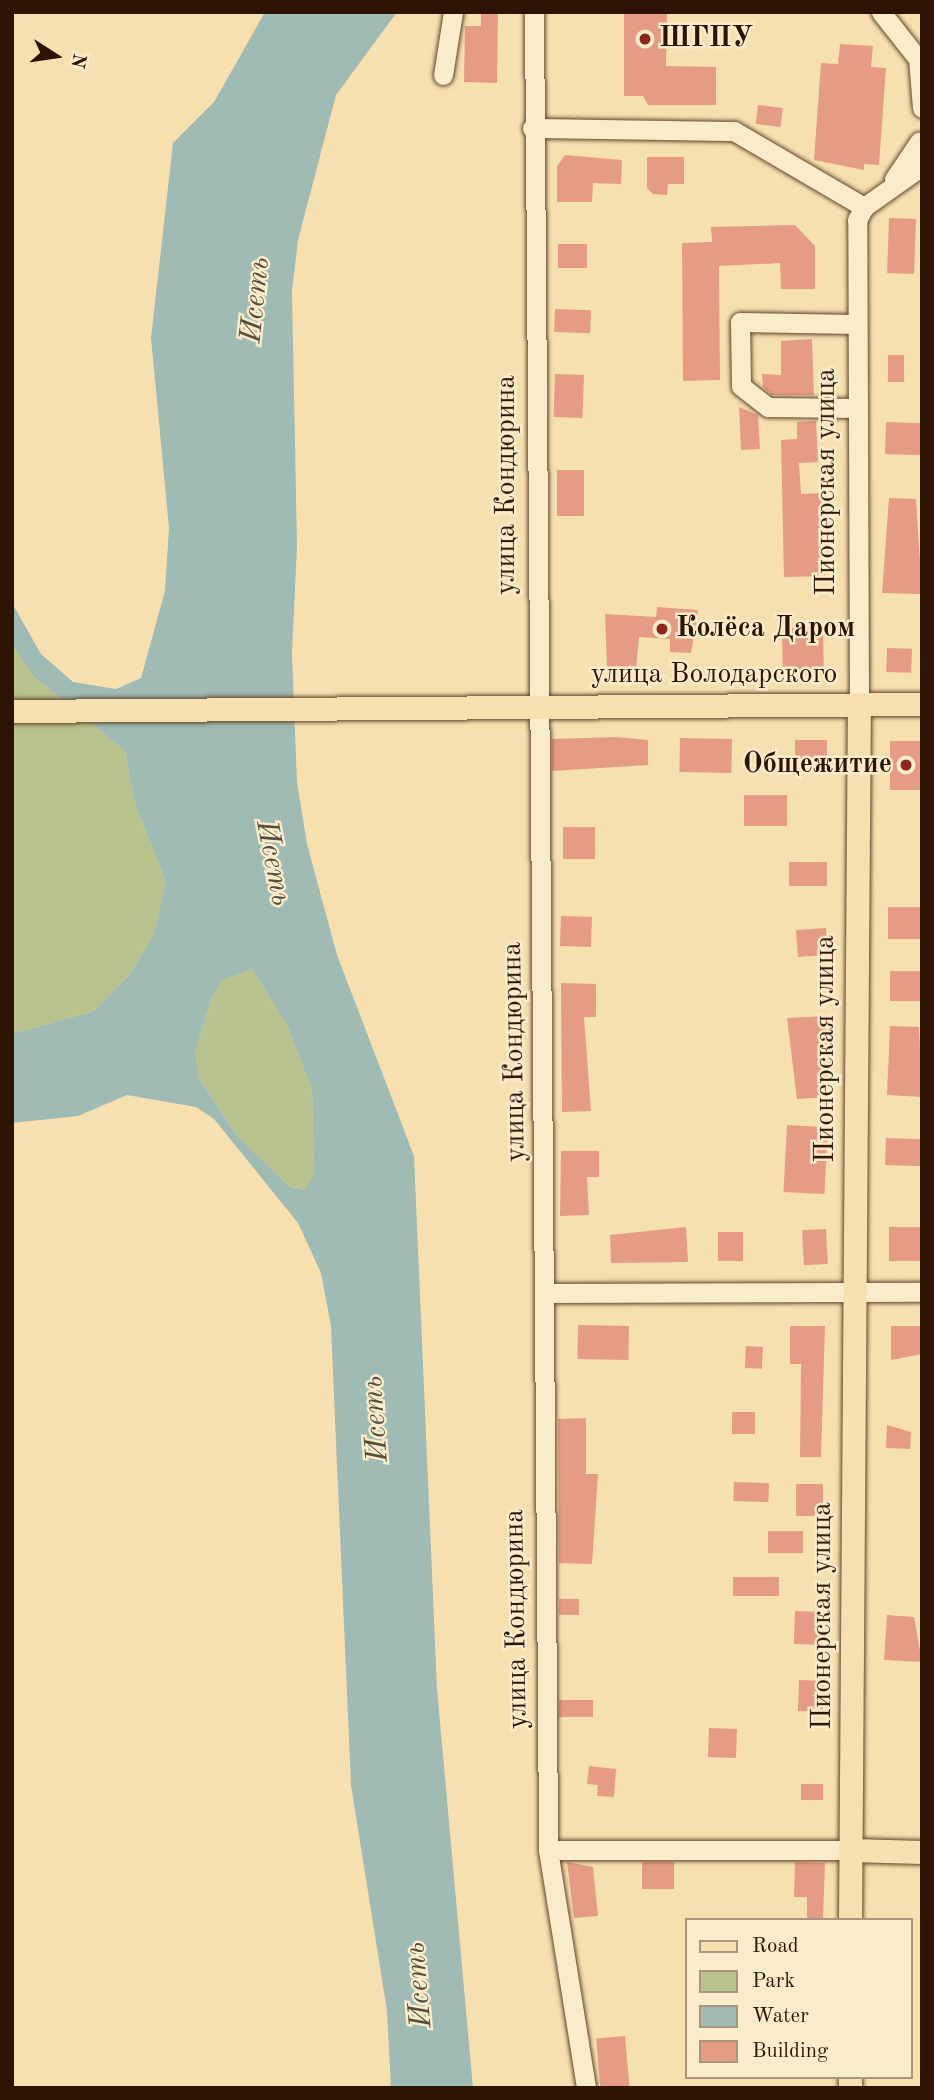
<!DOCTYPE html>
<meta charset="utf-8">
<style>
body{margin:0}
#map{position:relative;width:934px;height:2100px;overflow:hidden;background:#f7e0af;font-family:"Old Standard TT",serif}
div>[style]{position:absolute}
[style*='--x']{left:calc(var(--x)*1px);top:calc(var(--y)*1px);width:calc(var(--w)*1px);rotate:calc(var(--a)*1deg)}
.green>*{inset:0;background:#b8c38e}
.water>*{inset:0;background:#9fbbb3}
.building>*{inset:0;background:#e69b85;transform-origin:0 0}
.roads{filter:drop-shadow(0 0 2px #60462d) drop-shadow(0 0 2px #60462d)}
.minor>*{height:19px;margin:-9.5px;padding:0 9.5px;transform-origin:9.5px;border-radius:9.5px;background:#faebcb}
.major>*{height:23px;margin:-11.5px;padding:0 11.5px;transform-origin:11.5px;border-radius:11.5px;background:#f7e0af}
.dots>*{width:19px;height:19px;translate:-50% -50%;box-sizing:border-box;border:4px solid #faebcb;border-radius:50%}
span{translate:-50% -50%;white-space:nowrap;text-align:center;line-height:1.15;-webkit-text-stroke:5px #faebcb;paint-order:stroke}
.poi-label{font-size:28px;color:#2d1302;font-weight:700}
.left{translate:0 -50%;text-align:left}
.right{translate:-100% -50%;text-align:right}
.street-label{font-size:28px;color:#2d1302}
.water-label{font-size:30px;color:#554e40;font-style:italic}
.frame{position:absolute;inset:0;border:14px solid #2d1302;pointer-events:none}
.legend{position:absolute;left:685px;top:1918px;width:228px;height:161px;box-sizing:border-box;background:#faebcb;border:2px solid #a8957b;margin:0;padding:9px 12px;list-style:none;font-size:21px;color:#2d1302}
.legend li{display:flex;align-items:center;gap:14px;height:35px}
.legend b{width:35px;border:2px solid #a8957b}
.north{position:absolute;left:21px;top:21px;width:70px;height:70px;-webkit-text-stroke:5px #faebcb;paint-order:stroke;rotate:102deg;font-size:19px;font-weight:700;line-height:28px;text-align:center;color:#2d1302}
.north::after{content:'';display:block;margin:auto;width:24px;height:32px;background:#2d1302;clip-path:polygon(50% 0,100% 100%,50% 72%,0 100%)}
</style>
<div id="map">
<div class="green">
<div style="clip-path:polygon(12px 644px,33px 676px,125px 751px,135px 804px,166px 882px,153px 936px,128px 976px,94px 1011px,12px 1034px)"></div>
<div style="clip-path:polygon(252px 969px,287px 1025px,312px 1090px,314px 1174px,306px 1190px,289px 1186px,238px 1137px,199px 1078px,195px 1052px,212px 998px,222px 980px)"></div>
</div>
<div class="water">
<div style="clip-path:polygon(evenodd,265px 12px,397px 12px,336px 95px,298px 240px,292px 291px,297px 546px,292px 653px,297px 782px,307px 844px,337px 955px,414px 1156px,437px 1689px,473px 2088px,391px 2088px,387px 2011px,351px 1785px,331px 1326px,321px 1273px,298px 1223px,214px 1119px,196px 1107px,127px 1095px,78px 1116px,12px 1123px,12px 1034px,94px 1011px,128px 976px,153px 936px,166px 882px,135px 804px,125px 751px,33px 676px,12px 644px,12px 603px,41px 654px,73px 682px,116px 689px,141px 678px,165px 591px,169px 528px,151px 338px,173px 143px,214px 102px,265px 12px,252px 969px,287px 1025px,312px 1090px,314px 1174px,305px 1190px,289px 1186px,238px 1137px,199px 1078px,195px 1052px,212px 998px,222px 980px,252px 969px)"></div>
</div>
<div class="building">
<div style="clip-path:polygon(481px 12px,498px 12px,497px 83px,464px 82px,465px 26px,481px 26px)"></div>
<div style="clip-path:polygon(624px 12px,667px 12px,666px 66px,716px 67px,716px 105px,648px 105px,643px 96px,624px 96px)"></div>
<div style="clip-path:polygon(840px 44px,873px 46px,871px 67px,886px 68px,879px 165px,864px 164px,864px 170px,814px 160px,821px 63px,838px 64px)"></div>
<div style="left:758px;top:105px;width:25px;height:19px;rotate:7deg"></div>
<div style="clip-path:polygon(565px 155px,622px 160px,621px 184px,593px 183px,592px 202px,557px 202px,557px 166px)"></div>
<div style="clip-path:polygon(647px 157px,684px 157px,684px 184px,668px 184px,667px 195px,653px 194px,647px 188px)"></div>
<div style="left:889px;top:218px;width:27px;height:55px;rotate:2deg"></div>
<div style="clip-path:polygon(795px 225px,815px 246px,815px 289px,781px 289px,780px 263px,719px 266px,720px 380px,683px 381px,682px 243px,712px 242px,711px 227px)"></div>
<div style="left:558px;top:244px;width:29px;height:24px"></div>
<div style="left:555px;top:309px;width:36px;height:23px;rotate:2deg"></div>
<div style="clip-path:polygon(812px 339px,814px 395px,772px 395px,763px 387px,762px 374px,781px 375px,781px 341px)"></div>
<div style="left:888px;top:355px;width:16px;height:27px"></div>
<div style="left:555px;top:374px;width:29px;height:43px;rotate:2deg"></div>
<div style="clip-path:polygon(739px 407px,758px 415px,760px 449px,741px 450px)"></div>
<div style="clip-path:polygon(816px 421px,818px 462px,799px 463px,801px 494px,822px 493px,825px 576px,784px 577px,781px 440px,797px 439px,797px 422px)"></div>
<div style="left:886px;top:422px;width:36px;height:32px;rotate:2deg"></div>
<div style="left:584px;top:470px;width:46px;height:27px;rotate:90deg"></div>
<div style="clip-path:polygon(889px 498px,916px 499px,922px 594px,882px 593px)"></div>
<div style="clip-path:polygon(657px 607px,698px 610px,691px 653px,670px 652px,670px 639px,639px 637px,636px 669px,607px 667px,605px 614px,656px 617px)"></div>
<div style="left:823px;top:627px;width:47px;height:41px;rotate:89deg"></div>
<div style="left:887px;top:648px;width:25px;height:24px;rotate:2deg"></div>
<div style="clip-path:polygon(616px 737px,648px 740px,648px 765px,552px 771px,552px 739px)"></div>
<div style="left:680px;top:738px;width:52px;height:34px;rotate:1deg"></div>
<div style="left:795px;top:740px;width:32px;height:30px"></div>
<div style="left:890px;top:741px;width:32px;height:49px"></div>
<div style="left:744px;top:795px;width:43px;height:31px"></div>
<div style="left:563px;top:827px;width:32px;height:32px"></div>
<div style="left:827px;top:862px;width:24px;height:38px;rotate:90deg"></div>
<div style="left:922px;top:907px;width:32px;height:34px;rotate:90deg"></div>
<div style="left:561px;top:916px;width:31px;height:30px;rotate:2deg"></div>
<div style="left:826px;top:928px;width:27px;height:30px;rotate:86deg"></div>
<div style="left:922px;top:971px;width:30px;height:32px;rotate:90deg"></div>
<div style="clip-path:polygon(561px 983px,596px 984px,596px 1017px,584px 1017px,591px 1111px,562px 1112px)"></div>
<div style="clip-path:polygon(826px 1016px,828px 1097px,797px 1099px,787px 1018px)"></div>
<div style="clip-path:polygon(890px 1026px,919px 1027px,922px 1097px,887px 1095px)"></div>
<div style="left:787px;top:1125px;width:41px;height:67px;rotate:3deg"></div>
<div style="left:886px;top:1138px;width:36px;height:27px;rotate:2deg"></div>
<div style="clip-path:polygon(561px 1151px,599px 1151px,599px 1177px,587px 1177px,589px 1215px,560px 1216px)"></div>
<div style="clip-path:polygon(686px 1227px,688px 1262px,611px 1263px,610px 1235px)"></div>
<div style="left:889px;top:1227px;width:33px;height:34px"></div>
<div style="left:826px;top:1229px;width:35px;height:24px;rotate:87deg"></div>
<div style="left:718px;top:1232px;width:25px;height:29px"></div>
<div style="left:578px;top:1325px;width:51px;height:34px;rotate:1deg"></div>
<div style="clip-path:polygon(790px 1326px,825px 1326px,821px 1457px,800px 1457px,801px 1364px,790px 1364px)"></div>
<div style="clip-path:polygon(891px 1326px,922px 1326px,922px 1354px,891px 1360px)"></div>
<div style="left:746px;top:1346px;width:17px;height:22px;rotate:3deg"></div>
<div style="left:732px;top:1412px;width:23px;height:22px"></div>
<div style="clip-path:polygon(586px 1418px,586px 1474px,598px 1474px,592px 1564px,559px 1563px,558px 1419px)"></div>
<div style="clip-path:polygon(887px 1425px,911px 1432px,910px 1449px,886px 1448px)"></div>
<div style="left:734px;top:1482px;width:35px;height:19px;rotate:2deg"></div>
<div style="left:796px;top:1484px;width:27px;height:32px"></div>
<div style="left:768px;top:1531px;width:35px;height:22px"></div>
<div style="left:779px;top:1577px;width:19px;height:46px;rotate:90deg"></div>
<div style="left:559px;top:1599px;width:20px;height:16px"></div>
<div style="left:795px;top:1611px;width:28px;height:33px;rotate:2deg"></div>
<div style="clip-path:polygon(887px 1615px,914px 1617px,922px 1662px,884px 1660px)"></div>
<div style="left:799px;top:1680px;width:25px;height:31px;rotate:2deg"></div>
<div style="left:559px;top:1700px;width:34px;height:17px"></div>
<div style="left:709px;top:1728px;width:28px;height:29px;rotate:2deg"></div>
<div style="clip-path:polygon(589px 1766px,616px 1769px,614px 1797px,597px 1796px,598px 1785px,587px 1784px)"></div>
<div style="left:801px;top:1784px;width:22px;height:16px"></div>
<div style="clip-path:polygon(567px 1862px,593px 1867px,598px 1916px,574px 1918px)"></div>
<div style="left:642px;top:1862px;width:32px;height:27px"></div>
<div style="clip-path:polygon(795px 1862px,825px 1863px,823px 1920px,807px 1920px,807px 1897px,794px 1897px)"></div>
<div style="left:625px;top:2036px;width:52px;height:29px;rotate:85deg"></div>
</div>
<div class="roads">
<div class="minor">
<div style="--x:534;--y:12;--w:1838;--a:89.56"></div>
<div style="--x:548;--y:1850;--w:241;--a:80.9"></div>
<div style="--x:881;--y:12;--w:66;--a:51.7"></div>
<div style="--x:918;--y:58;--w:50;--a:85.4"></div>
<div style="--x:443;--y:75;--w:64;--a:-81"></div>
<div style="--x:532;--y:128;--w:202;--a:0.9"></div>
<div style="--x:734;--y:131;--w:151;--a:30.3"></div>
<div style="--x:894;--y:179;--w:45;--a:-56"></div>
<div style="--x:856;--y:324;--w:116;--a:-179"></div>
<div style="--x:740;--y:322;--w:64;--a:89.1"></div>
<div style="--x:741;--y:386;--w:34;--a:38"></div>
<div style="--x:768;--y:407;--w:88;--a:0.7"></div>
<div style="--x:859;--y:704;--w:484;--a:-90.2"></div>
<div style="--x:857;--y:220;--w:15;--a:-62"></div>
<div style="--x:864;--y:207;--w:71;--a:-35.3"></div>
<div style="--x:545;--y:1293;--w:377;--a:-0.2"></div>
<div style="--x:548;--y:1850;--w:303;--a:0"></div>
</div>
<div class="major">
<div style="--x:12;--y:711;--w:910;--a:-0.44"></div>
<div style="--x:851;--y:1850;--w:71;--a:1.6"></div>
<div style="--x:850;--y:1920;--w:1216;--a:-89.58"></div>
<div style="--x:850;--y:2088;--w:11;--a:-90"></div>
</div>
</div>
<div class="dots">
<div style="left:645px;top:39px;background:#8f2418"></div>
<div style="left:662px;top:629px;background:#8f2418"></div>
<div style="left:906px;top:765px;background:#8f2418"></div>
</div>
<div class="poi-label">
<span class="left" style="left:659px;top:39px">ШГПУ</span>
<span class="left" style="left:676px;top:629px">Колёса Даром</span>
<span class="right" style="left:892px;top:765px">Общежитие</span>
</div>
<div class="street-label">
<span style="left:827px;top:482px;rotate:-90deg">Пионерская улица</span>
<span style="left:507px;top:485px;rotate:-90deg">улица Кондюрина</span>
<span style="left:714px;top:675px">улица Володарского</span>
<span style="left:826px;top:1049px;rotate:-90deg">Пионерская улица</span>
<span style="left:515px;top:1052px;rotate:-91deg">улица Кондюрина</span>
<span style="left:823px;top:1616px;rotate:-90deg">Пионерская улица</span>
<span style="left:517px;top:1619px;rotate:-91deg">улица Кондюрина</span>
</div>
<div class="water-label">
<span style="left:256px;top:300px;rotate:-84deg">Исеть</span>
<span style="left:273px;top:863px;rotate:79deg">Исеть</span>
<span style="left:376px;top:1419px;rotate:-94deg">Исеть</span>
<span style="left:419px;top:1985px;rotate:-95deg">Исеть</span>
</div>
<div class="frame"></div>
<ul class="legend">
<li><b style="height:9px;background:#f7e0af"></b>Road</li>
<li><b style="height:19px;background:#b8c38e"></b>Park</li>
<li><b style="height:19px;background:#9fbbb3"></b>Water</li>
<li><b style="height:19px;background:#e69b85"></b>Building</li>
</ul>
<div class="north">N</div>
</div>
